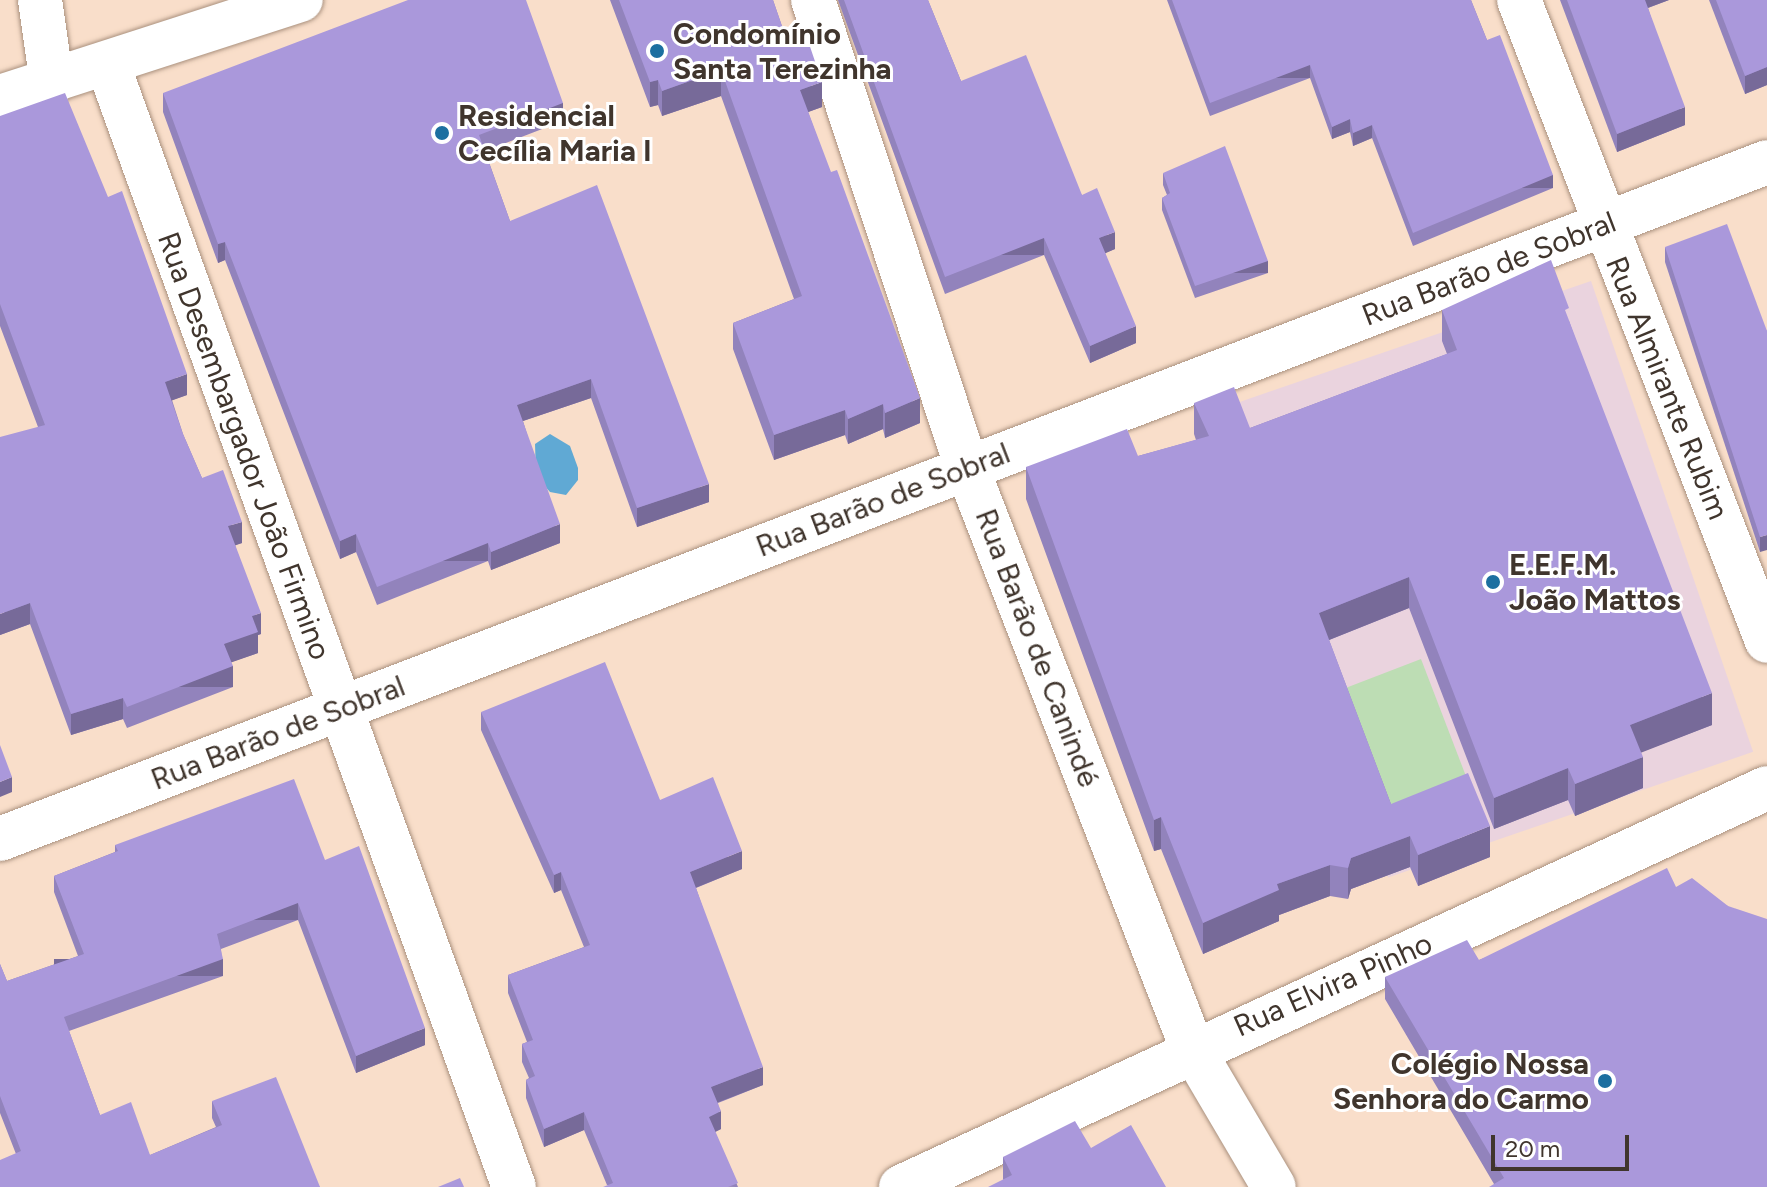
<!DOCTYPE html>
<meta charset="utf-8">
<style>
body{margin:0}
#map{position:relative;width:1767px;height:1187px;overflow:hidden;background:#f9deca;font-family:Figtree,sans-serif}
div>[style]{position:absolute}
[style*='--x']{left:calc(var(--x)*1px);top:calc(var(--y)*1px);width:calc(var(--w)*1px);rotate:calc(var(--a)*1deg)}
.education>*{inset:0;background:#ead3de;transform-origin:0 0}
.green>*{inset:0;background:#bdddb4;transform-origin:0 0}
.water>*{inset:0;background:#60a9d4}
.roads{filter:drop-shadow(0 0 2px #aa917e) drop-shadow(0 0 2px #aa917e)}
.street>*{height:44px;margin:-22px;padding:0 22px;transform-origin:22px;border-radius:22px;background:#fff}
.secondary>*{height:44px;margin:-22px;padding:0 22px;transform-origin:22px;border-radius:22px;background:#fff}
.primary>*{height:44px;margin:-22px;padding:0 22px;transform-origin:22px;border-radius:22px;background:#fff}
.wall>*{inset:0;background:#9283bc}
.shaded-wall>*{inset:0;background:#776a99;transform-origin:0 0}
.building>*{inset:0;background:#aa98db}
.dots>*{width:22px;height:22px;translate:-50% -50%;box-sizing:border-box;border:4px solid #fff;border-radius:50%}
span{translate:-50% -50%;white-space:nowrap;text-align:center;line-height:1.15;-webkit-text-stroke:6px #fff;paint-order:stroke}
.poi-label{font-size:30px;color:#40352d;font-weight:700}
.left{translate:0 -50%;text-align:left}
.right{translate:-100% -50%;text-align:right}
.street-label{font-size:30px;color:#40352d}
.scale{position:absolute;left:1491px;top:1135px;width:138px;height:36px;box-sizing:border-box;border:4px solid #40352d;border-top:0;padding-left:10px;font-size:24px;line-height:28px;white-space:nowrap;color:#40352d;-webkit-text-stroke:6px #fff;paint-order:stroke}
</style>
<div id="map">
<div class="education">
<div style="left:1591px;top:281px;width:498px;height:386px;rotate:71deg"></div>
</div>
<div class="green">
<div style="left:1421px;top:659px;width:137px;height:85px;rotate:69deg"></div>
</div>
<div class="water">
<div style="clip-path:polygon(550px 434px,570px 446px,578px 468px,578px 480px,566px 495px,550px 492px,536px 476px,535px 444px)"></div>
</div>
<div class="roads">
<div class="street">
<div style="--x:40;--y:0;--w:84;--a:81.8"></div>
<div style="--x:813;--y:0;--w:493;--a:71.8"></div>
<div style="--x:1519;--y:0;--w:687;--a:68.85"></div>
<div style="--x:108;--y:65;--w:1193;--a:70.11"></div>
<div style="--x:0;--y:97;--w:316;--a:-17.9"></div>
<div style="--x:901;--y:1187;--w:953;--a:-24.74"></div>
</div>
<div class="secondary">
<div style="--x:967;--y:468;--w:622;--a:68.8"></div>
<div style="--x:1192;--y:1048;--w:161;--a:59.5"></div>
</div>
<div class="primary">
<div style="--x:0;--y:839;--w:1892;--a:-20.96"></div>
</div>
</div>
<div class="wall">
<div style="clip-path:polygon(610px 0,773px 0,784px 32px,822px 107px,808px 112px,920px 423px,885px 438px,883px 429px,848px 444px,845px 435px,774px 460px,733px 349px,733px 323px,794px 299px,721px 96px,662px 116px,658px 105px,650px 107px)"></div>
<div style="clip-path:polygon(838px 0,928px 0,961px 81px,1082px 195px,1115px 249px,1105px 253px,1136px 343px,1090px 363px,1044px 255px,945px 294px)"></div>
<div style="clip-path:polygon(1167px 0,1471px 0,1487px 40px,1553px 188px,1413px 246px,1372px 138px,1353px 146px,1350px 132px,1332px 139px,1310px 78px,1210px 116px)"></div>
<div style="clip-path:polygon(1560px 0,1669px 0,1648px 8px,1685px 125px,1617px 152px)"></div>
<div style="clip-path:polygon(1709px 0,1767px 0,1767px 85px,1745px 94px)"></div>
<div style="clip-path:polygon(163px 93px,563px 121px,485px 151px,510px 221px,709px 502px,637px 527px,591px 398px,523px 421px,560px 543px,491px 570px,488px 561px,377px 605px,356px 552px,340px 559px,225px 260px,218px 263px,163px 112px)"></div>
<div style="clip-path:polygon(0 116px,187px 395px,172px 400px,183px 434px,202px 478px,242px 543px,235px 545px,261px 634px,258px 635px,258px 653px,231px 662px,233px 687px,127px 728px,123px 719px,71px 735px,30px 624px,0 635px,38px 427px,0 326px)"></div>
<div style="clip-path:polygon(1163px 173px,1268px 273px,1195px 298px,1162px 210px,1162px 198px,1167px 195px,1163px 185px)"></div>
<div style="clip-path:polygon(1665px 247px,1767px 331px,1760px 552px,1665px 262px)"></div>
<div style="clip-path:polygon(1442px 310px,1569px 321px,1712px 725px,1641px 752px,1643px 788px,1575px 816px,1568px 800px,1494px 829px,1409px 608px,1329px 640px,1391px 804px,1490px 857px,1418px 886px,1410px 867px,1351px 889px,1348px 899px,1330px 896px,1279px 915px,1279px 921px,1203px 954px,1161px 849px,1154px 851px,1026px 499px,1026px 467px,1138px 456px,1196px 440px,1194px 434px,1194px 403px,1250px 428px,1447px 354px,1442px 341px)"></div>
<div style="clip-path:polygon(481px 712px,660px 800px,742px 869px,696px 888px,763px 1085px,718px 1103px,721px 1129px,715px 1132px,738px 1187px,607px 1185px,584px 1130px,544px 1147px,526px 1098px,526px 1080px,529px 1078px,522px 1062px,522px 1044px,527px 1042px,508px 993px,508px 975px,584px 947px,561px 890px,554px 893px,481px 730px)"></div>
<div style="clip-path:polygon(115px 845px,325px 860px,425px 1045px,356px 1073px,298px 920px,221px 949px,223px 976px,69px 1031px,100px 1115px,150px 1155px,216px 1127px,212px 1118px,212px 1101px,320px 1187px,16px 1154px,0 1113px,0 964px,7px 981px,78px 956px,54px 892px,54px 876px,115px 852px)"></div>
<div style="clip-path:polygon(1676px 887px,1728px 906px,1767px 1187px,1494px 1184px,1385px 999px,1385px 977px,1479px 960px)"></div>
<div style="clip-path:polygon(1091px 1148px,1003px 1180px,1003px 1157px)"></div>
</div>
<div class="shaded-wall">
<div style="clip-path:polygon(1642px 0,1669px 0,1642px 10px)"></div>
<div style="left:1310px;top:65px;width:13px;height:107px;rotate:90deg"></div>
<div style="clip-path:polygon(1767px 67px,1767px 85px,1745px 94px,1745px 76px)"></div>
<div style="clip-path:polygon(721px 70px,721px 96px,662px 116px,662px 91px)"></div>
<div style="clip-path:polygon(658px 80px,658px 105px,650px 107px,650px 82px)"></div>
<div style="clip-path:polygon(822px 82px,822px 107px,800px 115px,800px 90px)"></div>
<div style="left:563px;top:103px;width:18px;height:90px;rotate:90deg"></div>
<div style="clip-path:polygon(1685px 107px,1685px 125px,1617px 152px,1617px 134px)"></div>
<div style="clip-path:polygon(1350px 119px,1350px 132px,1332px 139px,1332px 127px)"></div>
<div style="clip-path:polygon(1372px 125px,1372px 138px,1353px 146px,1353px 133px)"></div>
<div style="left:1553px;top:175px;width:13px;height:152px;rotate:90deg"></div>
<div style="clip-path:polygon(1115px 232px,1115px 249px,1099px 256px,1099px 238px)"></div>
<div style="left:1044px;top:238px;width:17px;height:106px;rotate:90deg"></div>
<div style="clip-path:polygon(225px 242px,225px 260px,218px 263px,218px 244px)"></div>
<div style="left:1268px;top:261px;width:12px;height:77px;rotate:90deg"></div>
<div style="clip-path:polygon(1136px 326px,1136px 343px,1090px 363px,1090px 346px)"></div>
<div style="clip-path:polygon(187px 374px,187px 395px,165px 403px,165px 382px)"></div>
<div style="clip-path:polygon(591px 379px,591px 398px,517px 423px,517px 405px)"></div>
<div style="clip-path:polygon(920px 398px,920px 423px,885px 438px,885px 413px)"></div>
<div style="clip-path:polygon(883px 404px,883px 429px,848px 444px,848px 419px)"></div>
<div style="clip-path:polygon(845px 410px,845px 435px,774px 460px,774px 435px)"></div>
<div style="clip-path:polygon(709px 484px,709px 502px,637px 527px,637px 508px)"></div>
<div style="clip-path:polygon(242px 522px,242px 543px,228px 548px,228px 526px)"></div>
<div style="clip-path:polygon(560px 524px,560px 543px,491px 570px,491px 552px)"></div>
<div style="clip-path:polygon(356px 534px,356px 552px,340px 559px,340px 541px)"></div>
<div style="clip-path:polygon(1767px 535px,1767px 550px,1760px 552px,1760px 537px)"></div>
<div style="left:488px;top:543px;width:18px;height:119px;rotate:90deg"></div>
<div style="clip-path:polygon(1409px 577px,1409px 608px,1319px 644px,1319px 613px)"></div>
<div style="clip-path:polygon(30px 603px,30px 624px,0 635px,0 614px)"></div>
<div style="clip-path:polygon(261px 613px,261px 634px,258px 635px,258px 653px,224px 665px,224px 644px,252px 616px)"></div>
<div style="left:233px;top:666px;width:21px;height:114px;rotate:90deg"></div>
<div style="clip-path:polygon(1712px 693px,1712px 725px,1630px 757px,1630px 725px)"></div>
<div style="clip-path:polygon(123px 698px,123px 719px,71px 735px,71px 714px)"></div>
<div style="clip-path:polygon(1643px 757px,1643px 788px,1575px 816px,1575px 784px)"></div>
<div style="clip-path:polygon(1568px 768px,1568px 800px,1494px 829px,1494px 798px)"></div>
<div style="clip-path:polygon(12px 777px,12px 792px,0 797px,0 782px)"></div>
<div style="clip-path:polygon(1161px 817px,1161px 849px,1154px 851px,1154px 820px)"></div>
<div style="clip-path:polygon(1490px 826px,1490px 857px,1418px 886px,1418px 855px)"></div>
<div style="clip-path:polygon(1410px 836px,1410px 867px,1351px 889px,1348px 899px,1348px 868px,1351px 858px)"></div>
<div style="clip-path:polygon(742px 851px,742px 869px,690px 890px,690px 872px)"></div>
<div style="clip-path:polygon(1330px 865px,1330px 896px,1279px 915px,1279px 921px,1203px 954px,1203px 923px,1277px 884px)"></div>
<div style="clip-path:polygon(561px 872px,561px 890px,554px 893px,554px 875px)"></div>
<div style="left:298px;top:903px;width:17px;height:87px;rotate:90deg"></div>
<div style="left:223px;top:959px;width:17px;height:169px;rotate:90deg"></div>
<div style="clip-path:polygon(425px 1028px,425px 1045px,356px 1073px,356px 1056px)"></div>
<div style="clip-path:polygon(763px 1067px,763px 1085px,711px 1105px,711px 1087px)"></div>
<div style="clip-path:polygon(721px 1111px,721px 1129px,709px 1135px,709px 1117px)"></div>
<div style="clip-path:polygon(584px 1112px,584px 1130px,544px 1147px,544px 1129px)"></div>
</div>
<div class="building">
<div style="clip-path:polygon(408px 0,526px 0,563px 103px,479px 135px,510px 221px,597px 185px,709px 484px,637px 508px,591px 379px,517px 405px,560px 524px,491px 552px,488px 543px,377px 587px,356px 534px,340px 541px,225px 242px,218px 244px,163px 93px)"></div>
<div style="clip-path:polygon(619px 0,773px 0,784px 32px,803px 26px,822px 82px,800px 90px,831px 172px,837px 170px,920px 398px,885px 413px,883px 404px,848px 419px,845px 410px,774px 435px,733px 323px,802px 296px,721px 70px,662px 91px,658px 80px,650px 82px)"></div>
<div style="clip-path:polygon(844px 0,928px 0,961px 81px,1026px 55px,1082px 195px,1097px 188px,1115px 232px,1099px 238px,1136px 326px,1090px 346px,1044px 238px,945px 277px)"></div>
<div style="clip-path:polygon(1172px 0,1471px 0,1487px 40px,1500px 35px,1553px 175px,1413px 233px,1372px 125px,1353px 133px,1350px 119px,1332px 127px,1310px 65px,1210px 103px)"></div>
<div style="clip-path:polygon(1567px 0,1645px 0,1685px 107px,1617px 134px)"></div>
<div style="clip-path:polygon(1716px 0,1767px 0,1767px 67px,1745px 76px)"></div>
<div style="clip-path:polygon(65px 93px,108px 197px,122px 191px,187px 374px,165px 382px,183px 434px,202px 478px,223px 470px,242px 522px,228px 526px,261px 613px,252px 616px,258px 632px,224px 644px,233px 666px,127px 707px,123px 698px,71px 714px,30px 603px,0 614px,0 437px,45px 425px,0 304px,0 116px)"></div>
<div style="clip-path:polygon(1225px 146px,1268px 261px,1195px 286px,1162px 198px,1170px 193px,1163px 173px)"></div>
<div style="clip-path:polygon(1727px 224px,1767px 331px,1767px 535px,1760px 537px,1665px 247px)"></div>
<div style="clip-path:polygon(1551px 260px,1569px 308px,1565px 310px,1712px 693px,1630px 725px,1643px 757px,1575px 784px,1568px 768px,1494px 798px,1409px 577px,1319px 613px,1391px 804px,1468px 773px,1490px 826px,1418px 855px,1410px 836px,1351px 858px,1348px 868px,1330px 865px,1277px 884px,1279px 890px,1203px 923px,1161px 817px,1154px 820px,1026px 467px,1127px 429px,1138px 456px,1209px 436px,1194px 403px,1234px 387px,1250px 428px,1457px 350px,1442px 310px)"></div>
<div style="clip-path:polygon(605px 662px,660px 800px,713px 777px,742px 851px,690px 872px,763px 1067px,711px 1087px,721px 1111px,709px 1117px,738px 1183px,728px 1187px,603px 1187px,613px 1183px,584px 1112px,544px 1129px,526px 1080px,535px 1076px,522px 1044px,533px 1040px,508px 975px,590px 945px,561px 872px,554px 875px,481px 712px)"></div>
<div style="clip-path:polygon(0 745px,12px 777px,0 782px)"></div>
<div style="clip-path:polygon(294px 779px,325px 860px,359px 846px,425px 1028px,356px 1056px,298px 903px,217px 934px,223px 959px,64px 1017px,100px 1115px,131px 1102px,150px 1155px,222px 1125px,212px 1101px,276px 1077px,320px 1187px,0 1187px,0 1160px,21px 1151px,0 1096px,0 964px,7px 981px,84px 954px,54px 876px,118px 851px,115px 845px)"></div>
<div style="clip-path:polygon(1667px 868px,1676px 887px,1692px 878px,1728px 906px,1767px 919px,1767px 1187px,1489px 1187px,1504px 1178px,1385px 977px,1467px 940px,1479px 960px)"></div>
<div style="clip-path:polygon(1075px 1121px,1091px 1148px,1131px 1125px,1166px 1187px,988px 1187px,1012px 1175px,1003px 1157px)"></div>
<div style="clip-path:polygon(460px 1178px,464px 1187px,438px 1187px)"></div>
</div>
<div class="dots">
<div style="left:657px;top:51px;background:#1c6fa0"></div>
<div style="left:442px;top:133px;background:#1c6fa0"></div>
<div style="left:1493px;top:582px;background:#1c6fa0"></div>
<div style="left:1605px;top:1081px;background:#1c6fa0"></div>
</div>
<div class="poi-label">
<span class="left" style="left:673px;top:51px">Condomínio<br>Santa Terezinha</span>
<span class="left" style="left:458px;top:133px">Residencial<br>Cecília Maria I</span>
<span class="left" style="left:1509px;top:582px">E.E.F.M.<br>João Mattos</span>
<span class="right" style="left:1589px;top:1081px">Colégio Nossa<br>Senhora do Carmo</span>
</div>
<div class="street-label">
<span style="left:1489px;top:269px;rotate:-21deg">Rua Barão de Sobral</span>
<span style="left:1667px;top:388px;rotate:68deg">Rua Almirante Rubim</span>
<span style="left:244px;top:446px;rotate:70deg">Rua Desembargador João Firmino</span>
<span style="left:883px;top:500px;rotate:-21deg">Rua Barão de Sobral</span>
<span style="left:1037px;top:648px;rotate:69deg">Rua Barão de Canindé</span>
<span style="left:278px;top:733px;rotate:-21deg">Rua Barão de Sobral</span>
<span style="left:1333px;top:985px;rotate:-24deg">Rua Elvira Pinho</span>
</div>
<div class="scale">20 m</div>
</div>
